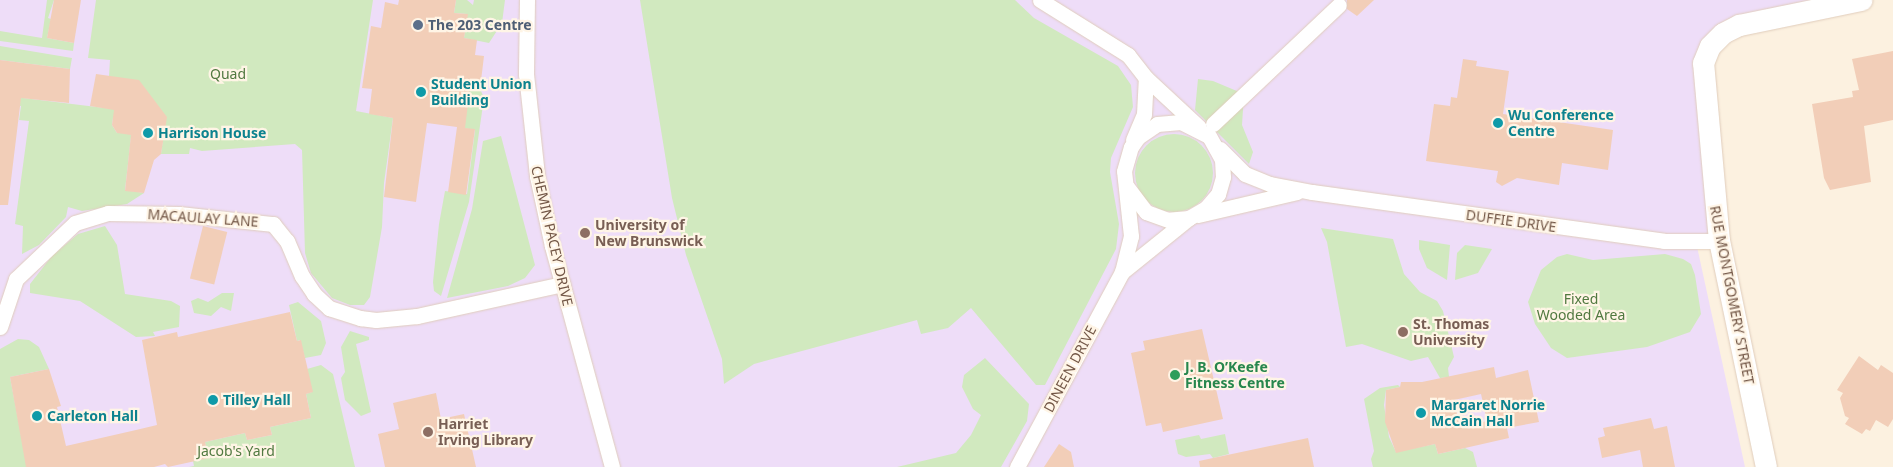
<!DOCTYPE html>
<meta charset="utf-8">
<style>
body{margin:0}
#map{position:relative;width:1893px;height:467px;overflow:hidden;background:#fcf1e0;font-family:"Noto Sans",sans-serif}
div>[style]{position:absolute}
[style*='--x']{left:calc(var(--x)*1px);top:calc(var(--y)*1px);width:calc(var(--w)*1px);rotate:calc(var(--a)*1deg)}
.education>*{inset:0;background:#eeddf8}
.green>*{inset:0;background:#d1e9bf}
.round{border-radius:50%}
.building>*{inset:0;background:#f2ceb8;transform-origin:0 0}
.roads{filter:drop-shadow(0 0 1px #e0cdbc) drop-shadow(0 0 1px #e0cdbc)}
.street>*{height:15px;margin:-7.5px;padding:0 7.5px;transform-origin:7.5px;border-radius:7.5px;background:#fff}
.secondary>*{height:21px;margin:-10.5px;padding:0 10.5px;transform-origin:10.5px;border-radius:10.5px;background:#fff}
.dots>*{width:14px;height:14px;translate:-50% -50%;box-sizing:border-box;border:2px solid #fff5e6;border-radius:50%}
span{translate:-50% -50%;white-space:nowrap;text-align:center;line-height:1.15;-webkit-text-stroke:4.5px #fff5e6;paint-order:stroke}
.service-label{font-size:14px;color:#4e5e75;font-weight:700}
.left{translate:0 -50%;text-align:left}
.park-label{font-size:14px;color:#517940}
.culture-label{font-size:14px;color:#0d838f;font-weight:700}
.street-label{font-size:14px;color:#735747}
.education-label{font-size:14px;color:#785e54;font-weight:700}
.leisure-label{font-size:14px;color:#27864d;font-weight:700}
</style>
<div id="map">
<div class="education">
<div style="clip-path:polygon(0 0,1861px 0,1739px 25px,1710px 45px,1719px 241px,1696px 242px,1745px 467px,0 467px)"></div>
</div>
<div class="green">
<div style="clip-path:polygon(47px 0,54px 0,48px 18px,51px 19px,47px 38px,74px 43px,73px 51px,0 41px,0 31px,42px 38px)"></div>
<div style="clip-path:polygon(96px 0,373px 0,356px 111px,393px 118px,384px 183px,382px 227px,370px 297px,364px 305px,350px 305px,332px 298px,311px 273px,305px 253px,302px 150px,295px 144px,202px 151px,190px 148px,189px 154px,161px 154px,166px 117px,109px 76px,110px 60px,88px 58px)"></div>
<div style="clip-path:polygon(456px 0,467px 0,473px 5px,474px 0,505px 0,502px 23px,489px 43px,464px 38px,467px 14px,454px 13px)"></div>
<div style="clip-path:polygon(640px 0,1015px 0,1034px 18px,1118px 66px,1131px 85px,1133px 107px,1111px 158px,1110px 172px,1119px 224px,1116px 249px,1045px 385px,1036px 385px,971px 308px,948px 328px,921px 334px,917px 320px,754px 364px,724px 384px,722px 359px,686px 255px,672px 198px)"></div>
<div style="clip-path:polygon(0 46px,72px 58px,70px 69px,0 60px)"></div>
<div style="clip-path:polygon(1198px 79px,1213px 81px,1244px 94px,1242px 125px,1253px 152px,1249px 164px,1195px 110px)"></div>
<div style="clip-path:polygon(470px 88px,481px 91px,484px 98px,469px 202px,441px 296px,434px 291px,433px 282px,439px 224px,445px 191px,467px 194px,475px 130px,457px 127px)"></div>
<div style="clip-path:polygon(15px 97px,121px 110px,113px 118px,112px 125px,117px 133px,132px 128px,125px 190px,144px 193px,127px 204px,82px 211px,68px 207px,66px 217px,39px 245px,22px 254px,23px 226px,15px 224px,29px 121px,19px 120px,21px 106px,15px 105px)"></div>
<div class="round" style="left:1135px;top:134px;width:78px;height:78px"></div>
<div style="clip-path:polygon(501px 136px,535px 265px,525px 278px,508px 286px,447px 298px,472px 209px,483px 141px)"></div>
<div style="clip-path:polygon(105px 226px,117px 245px,125px 294px,171px 301px,180px 306px,179px 327px,153px 332px,155px 336px,136px 337px,80px 301px,30px 293px,30px 284px,52px 256px,78px 234px)"></div>
<div style="clip-path:polygon(1321px 228px,1393px 239px,1404px 274px,1420px 292px,1437px 301px,1443px 311px,1454px 357px,1448px 368px,1449px 377px,1440px 378px,1428px 357px,1411px 361px,1362px 344px,1346px 347px,1327px 242px)"></div>
<div style="clip-path:polygon(1419px 240px,1450px 245px,1447px 280px,1427px 268px,1419px 249px)"></div>
<div style="clip-path:polygon(1465px 245px,1492px 249px,1478px 273px,1455px 280px,1457px 253px)"></div>
<div style="clip-path:polygon(1567px 254px,1593px 260px,1665px 254px,1683px 259px,1691px 264px,1695px 275px,1701px 314px,1690px 332px,1647px 347px,1567px 358px,1551px 348px,1535px 324px,1528px 302px,1541px 270px,1557px 257px)"></div>
<div style="clip-path:polygon(222px 293px,234px 293px,231px 311px,221px 307px,211px 316px,194px 313px,191px 301px,198px 298px,208px 302px)"></div>
<div style="clip-path:polygon(298px 302px,321px 321px,326px 343px,321px 355px,305px 358px,300px 340px,297px 341px,289px 305px)"></div>
<div style="clip-path:polygon(350px 331px,369px 337px,369px 340px,356px 344px,371px 412px,361px 416px,345px 400px,341px 378px,345px 372px,341px 347px)"></div>
<div style="clip-path:polygon(18px 339px,29px 340px,39px 347px,49px 369px,10px 377px,27px 467px,0 467px,0 349px)"></div>
<div style="clip-path:polygon(985px 358px,1029px 404px,1027px 421px,1001px 467px,897px 467px,956px 453px,971px 435px,981px 415px,973px 409px,962px 387px,964px 375px)"></div>
<div style="clip-path:polygon(321px 365px,333px 374px,355px 467px,189px 467px,194px 466px,193px 461px,208px 458px,205px 442px,245px 433px,247px 440px,272px 435px,270px 427px,311px 418px,306px 394px,312px 392px,307px 369px)"></div>
<div style="clip-path:polygon(1398px 385px,1400px 387px,1386px 390px,1384px 405px,1389px 437px,1396px 452px,1435px 444px,1438px 454px,1465px 448px,1473px 452px,1477px 467px,1373px 467px,1371px 459px,1374px 451px,1364px 399px,1380px 388px)"></div>
<div style="clip-path:polygon(1225px 434px,1229px 454px,1213px 458px,1210px 454px,1186px 457px,1178px 454px,1175px 440px,1199px 435px,1201px 439px)"></div>
</div>
<div class="building">
<div style="clip-path:polygon(54px 0,81px 0,74px 43px,47px 38px)"></div>
<div style="clip-path:polygon(399px 0,456px 0,454px 13px,468px 14px,464px 38px,477px 40px,475px 55px,484px 56px,480px 89px,470px 88px,465px 128px,475px 129px,466px 195px,448px 192px,457px 127px,427px 123px,416px 202px,384px 197px,393px 118px,369px 114px,372px 89px,362px 88px,371px 26px,381px 28px,385px 2px,398px 5px)"></div>
<div style="clip-path:polygon(1347px 0,1374px 0,1357px 16px,1347px 9px)"></div>
<div style="clip-path:polygon(1893px 51px,1893px 120px,1864px 126px,1871px 182px,1830px 190px,1824px 178px,1812px 104px,1853px 97px,1852px 91px,1859px 90px,1852px 59px)"></div>
<div style="clip-path:polygon(1463px 59px,1477px 61px,1476px 66px,1509px 71px,1503px 114px,1613px 130px,1608px 170px,1562px 163px,1559px 185px,1517px 178px,1502px 186px,1496px 182px,1498px 171px,1426px 161px,1434px 104px,1450px 106px,1451px 97px,1457px 98px)"></div>
<div style="clip-path:polygon(0 60px,70px 69px,69px 103px,21px 98px,8px 205px,0 205px)"></div>
<div style="clip-path:polygon(96px 74px,139px 80px,167px 117px,161px 154px,154px 160px,144px 193px,125px 191px,131px 135px,117px 133px,112px 125px,114px 110px,90px 106px)"></div>
<div style="left:203px;top:226px;width:25px;height:54px;rotate:14deg"></div>
<div style="clip-path:polygon(290px 312px,297px 341px,301px 340px,313px 392px,306px 394px,311px 418px,270px 427px,272px 435px,247px 440px,245px 433px,205px 442px,209px 458px,168px 467px,165px 464px,154px 467px,26px 467px,10px 377px,49px 369px,61px 406px,57px 407px,66px 446px,136px 430px,157px 425px,142px 340px,177px 332px,178px 337px)"></div>
<div style="clip-path:polygon(1202px 329px,1223px 419px,1163px 432px,1161px 423px,1146px 426px,1131px 353px,1145px 350px,1143px 341px)"></div>
<div style="clip-path:polygon(1859px 356px,1878px 370px,1881px 365px,1893px 373px,1893px 419px,1888px 427px,1876px 420px,1870px 431px,1866px 429px,1862px 434px,1845px 424px,1849px 418px,1845px 416px,1840px 398px,1843px 393px,1837px 390px)"></div>
<div style="clip-path:polygon(evenodd,1494px 367px,1496px 378px,1528px 370px,1539px 422px,1507px 428px,1509px 438px,1465px 448px,1438px 454px,1435px 444px,1396px 453px,1385px 422px,1386px 390px,1400px 387px,1401px 382px,1422px 382px,1494px 367px,1481px 394px,1487px 421px,1460px 427px,1454px 400px,1481px 394px)"></div>
<div style="clip-path:polygon(436px 393px,441px 419px,464px 414px,476px 467px,385px 467px,378px 434px,399px 429px,393px 403px)"></div>
<div style="clip-path:polygon(1651px 418px,1654px 429px,1667px 426px,1675px 467px,1643px 467px,1640px 450px,1602px 458px,1598px 438px,1605px 436px,1603px 428px)"></div>
<div style="clip-path:polygon(1308px 438px,1314px 467px,1200px 467px,1199px 461px)"></div>
<div style="clip-path:polygon(1059px 444px,1071px 452px,1074px 467px,1044px 467px)"></div>
</div>
<div class="roads">
<div class="street">
<div style="--x:527;--y:0;--w:74;--a:90.8"></div>
<div style="--x:526;--y:74;--w:103;--a:83.8"></div>
<div style="--x:537;--y:176;--w:72;--a:77.9"></div>
<div style="--x:552;--y:246;--w:229;--a:74.8"></div>
<div style="--x:1040;--y:0;--w:104;--a:32"></div>
<div style="--x:1128;--y:55;--w:29;--a:52"></div>
<div style="--x:1146;--y:78;--w:72;--a:42.8"></div>
<div style="--x:1213;--y:124;--w:173;--a:-43.4"></div>
<div style="--x:1133;--y:140;--w:28;--a:-67"></div>
<div style="--x:1144;--y:114;--w:36;--a:-87"></div>
<div style="--x:1220;--y:149;--w:35;--a:45"></div>
<div style="--x:1245;--y:174;--w:27;--a:22"></div>
<div style="--x:1270;--y:184;--w:43;--a:10.8"></div>
<div style="--x:1312;--y:192;--w:355;--a:7.9"></div>
<div style="--x:1664;--y:241;--w:55;--a:0"></div>
<div style="--x:1198;--y:215;--w:102;--a:-13.1"></div>
<div style="--x:1122;--y:272;--w:86;--a:-38.9"></div>
<div style="--x:0;--y:327;--w:51;--a:-71.6"></div>
<div style="--x:16;--y:279;--w:81;--a:-43.5"></div>
<div style="--x:75;--y:223;--w:34;--a:-17"></div>
<div style="--x:108;--y:213;--w:71;--a:0.8"></div>
<div style="--x:179;--y:214;--w:95;--a:6.1"></div>
<div style="--x:273;--y:224;--w:22;--a:51"></div>
<div style="--x:287;--y:241;--w:38;--a:67"></div>
<div style="--x:302;--y:276;--w:22;--a:56"></div>
<div style="--x:314;--y:294;--w:21;--a:43"></div>
<div style="--x:329;--y:308;--w:33;--a:18"></div>
<div style="--x:360;--y:318;--w:16;--a:7"></div>
<div style="--x:376;--y:320;--w:41;--a:-5.6"></div>
<div style="--x:417;--y:316;--w:149;--a:-12.4"></div>
<div style="--x:1017;--y:467;--w:221;--a:-61.7"></div>
<div style="--x:1122;--y:272;--w:37;--a:-76"></div>
<div style="--x:1131;--y:236;--w:65;--a:-96.1"></div>
<div style="--x:1124;--y:171;--w:25;--a:-74"></div>
<div style="--x:1131;--y:147;--w:12;--a:-55"></div>
<div style="--x:1138;--y:137;--w:23;--a:-34"></div>
<div style="--x:1157;--y:124;--w:24;--a:-5"></div>
<div style="--x:1181;--y:122;--w:31;--a:27"></div>
<div style="--x:1209;--y:136;--w:26;--a:61"></div>
<div style="--x:1222;--y:159;--w:18;--a:87"></div>
<div style="--x:1223;--y:177;--w:18;--a:106"></div>
<div style="--x:1218;--y:194;--w:18;--a:131"></div>
<div style="--x:1206;--y:208;--w:20;--a:150"></div>
<div style="--x:1189;--y:218;--w:21;--a:175"></div>
<div style="--x:1168;--y:220;--w:23;--a:-160"></div>
<div style="--x:1146;--y:212;--w:31;--a:-127"></div>
</div>
<div class="secondary">
<div style="--x:1766;--y:467;--w:231;--a:-101.7"></div>
<div style="--x:1719;--y:241;--w:179;--a:-95.1"></div>
<div style="--x:1703;--y:63;--w:18;--a:-68"></div>
<div style="--x:1710;--y:46;--w:18;--a:-45"></div>
<div style="--x:1723;--y:33;--w:18;--a:-27"></div>
<div style="--x:1739;--y:25;--w:125;--a:-11.6"></div>
</div>
</div>
<div class="dots">
<div style="left:418px;top:25px;background:#5c6f8a"></div>
<div style="left:421px;top:92px;background:#0f9aa8"></div>
<div style="left:1498px;top:123px;background:#0f9aa8"></div>
<div style="left:148px;top:133px;background:#0f9aa8"></div>
<div style="left:585px;top:233px;background:#8d6e63"></div>
<div style="left:1403px;top:332px;background:#8d6e63"></div>
<div style="left:1175px;top:375px;background:#2e9e5b"></div>
<div style="left:213px;top:400px;background:#0f9aa8"></div>
<div style="left:1421px;top:413px;background:#0f9aa8"></div>
<div style="left:37px;top:416px;background:#0f9aa8"></div>
<div style="left:428px;top:432px;background:#8d6e63"></div>
</div>
<div class="service-label">
<span class="left" style="left:428px;top:25px">The 203 Centre</span>
</div>
<div class="park-label">
<span style="left:228px;top:74px">Quad</span>
<span style="left:1581px;top:307px">Fixed<br>Wooded Area</span>
<span style="left:236px;top:451px">Jacob's Yard</span>
</div>
<div class="culture-label">
<span class="left" style="left:431px;top:92px">Student Union<br>Building</span>
<span class="left" style="left:1508px;top:123px">Wu Conference<br>Centre</span>
<span class="left" style="left:158px;top:133px">Harrison House</span>
<span class="left" style="left:223px;top:400px">Tilley Hall</span>
<span class="left" style="left:1431px;top:413px">Margaret Norrie<br>McCain Hall</span>
<span class="left" style="left:47px;top:416px">Carleton Hall</span>
</div>
<div class="street-label">
<span style="left:203px;top:218px;rotate:4deg">MACAULAY LANE</span>
<span style="left:1511px;top:221px;rotate:8deg">DUFFIE DRIVE</span>
<span style="left:552px;top:236px;rotate:77deg">CHEMIN PACEY DRIVE</span>
<span style="left:1732px;top:295px;rotate:79deg">RUE MONTGOMERY STREET</span>
<span style="left:1070px;top:369px;rotate:-62deg">DINEEN DRIVE</span>
</div>
<div class="education-label">
<span class="left" style="left:595px;top:233px">University of<br>New Brunswick</span>
<span class="left" style="left:1413px;top:332px">St. Thomas<br>University</span>
<span class="left" style="left:438px;top:432px">Harriet<br>Irving Library</span>
</div>
<div class="leisure-label">
<span class="left" style="left:1185px;top:375px">J. B. O’Keefe<br>Fitness Centre</span>
</div>
</div>
